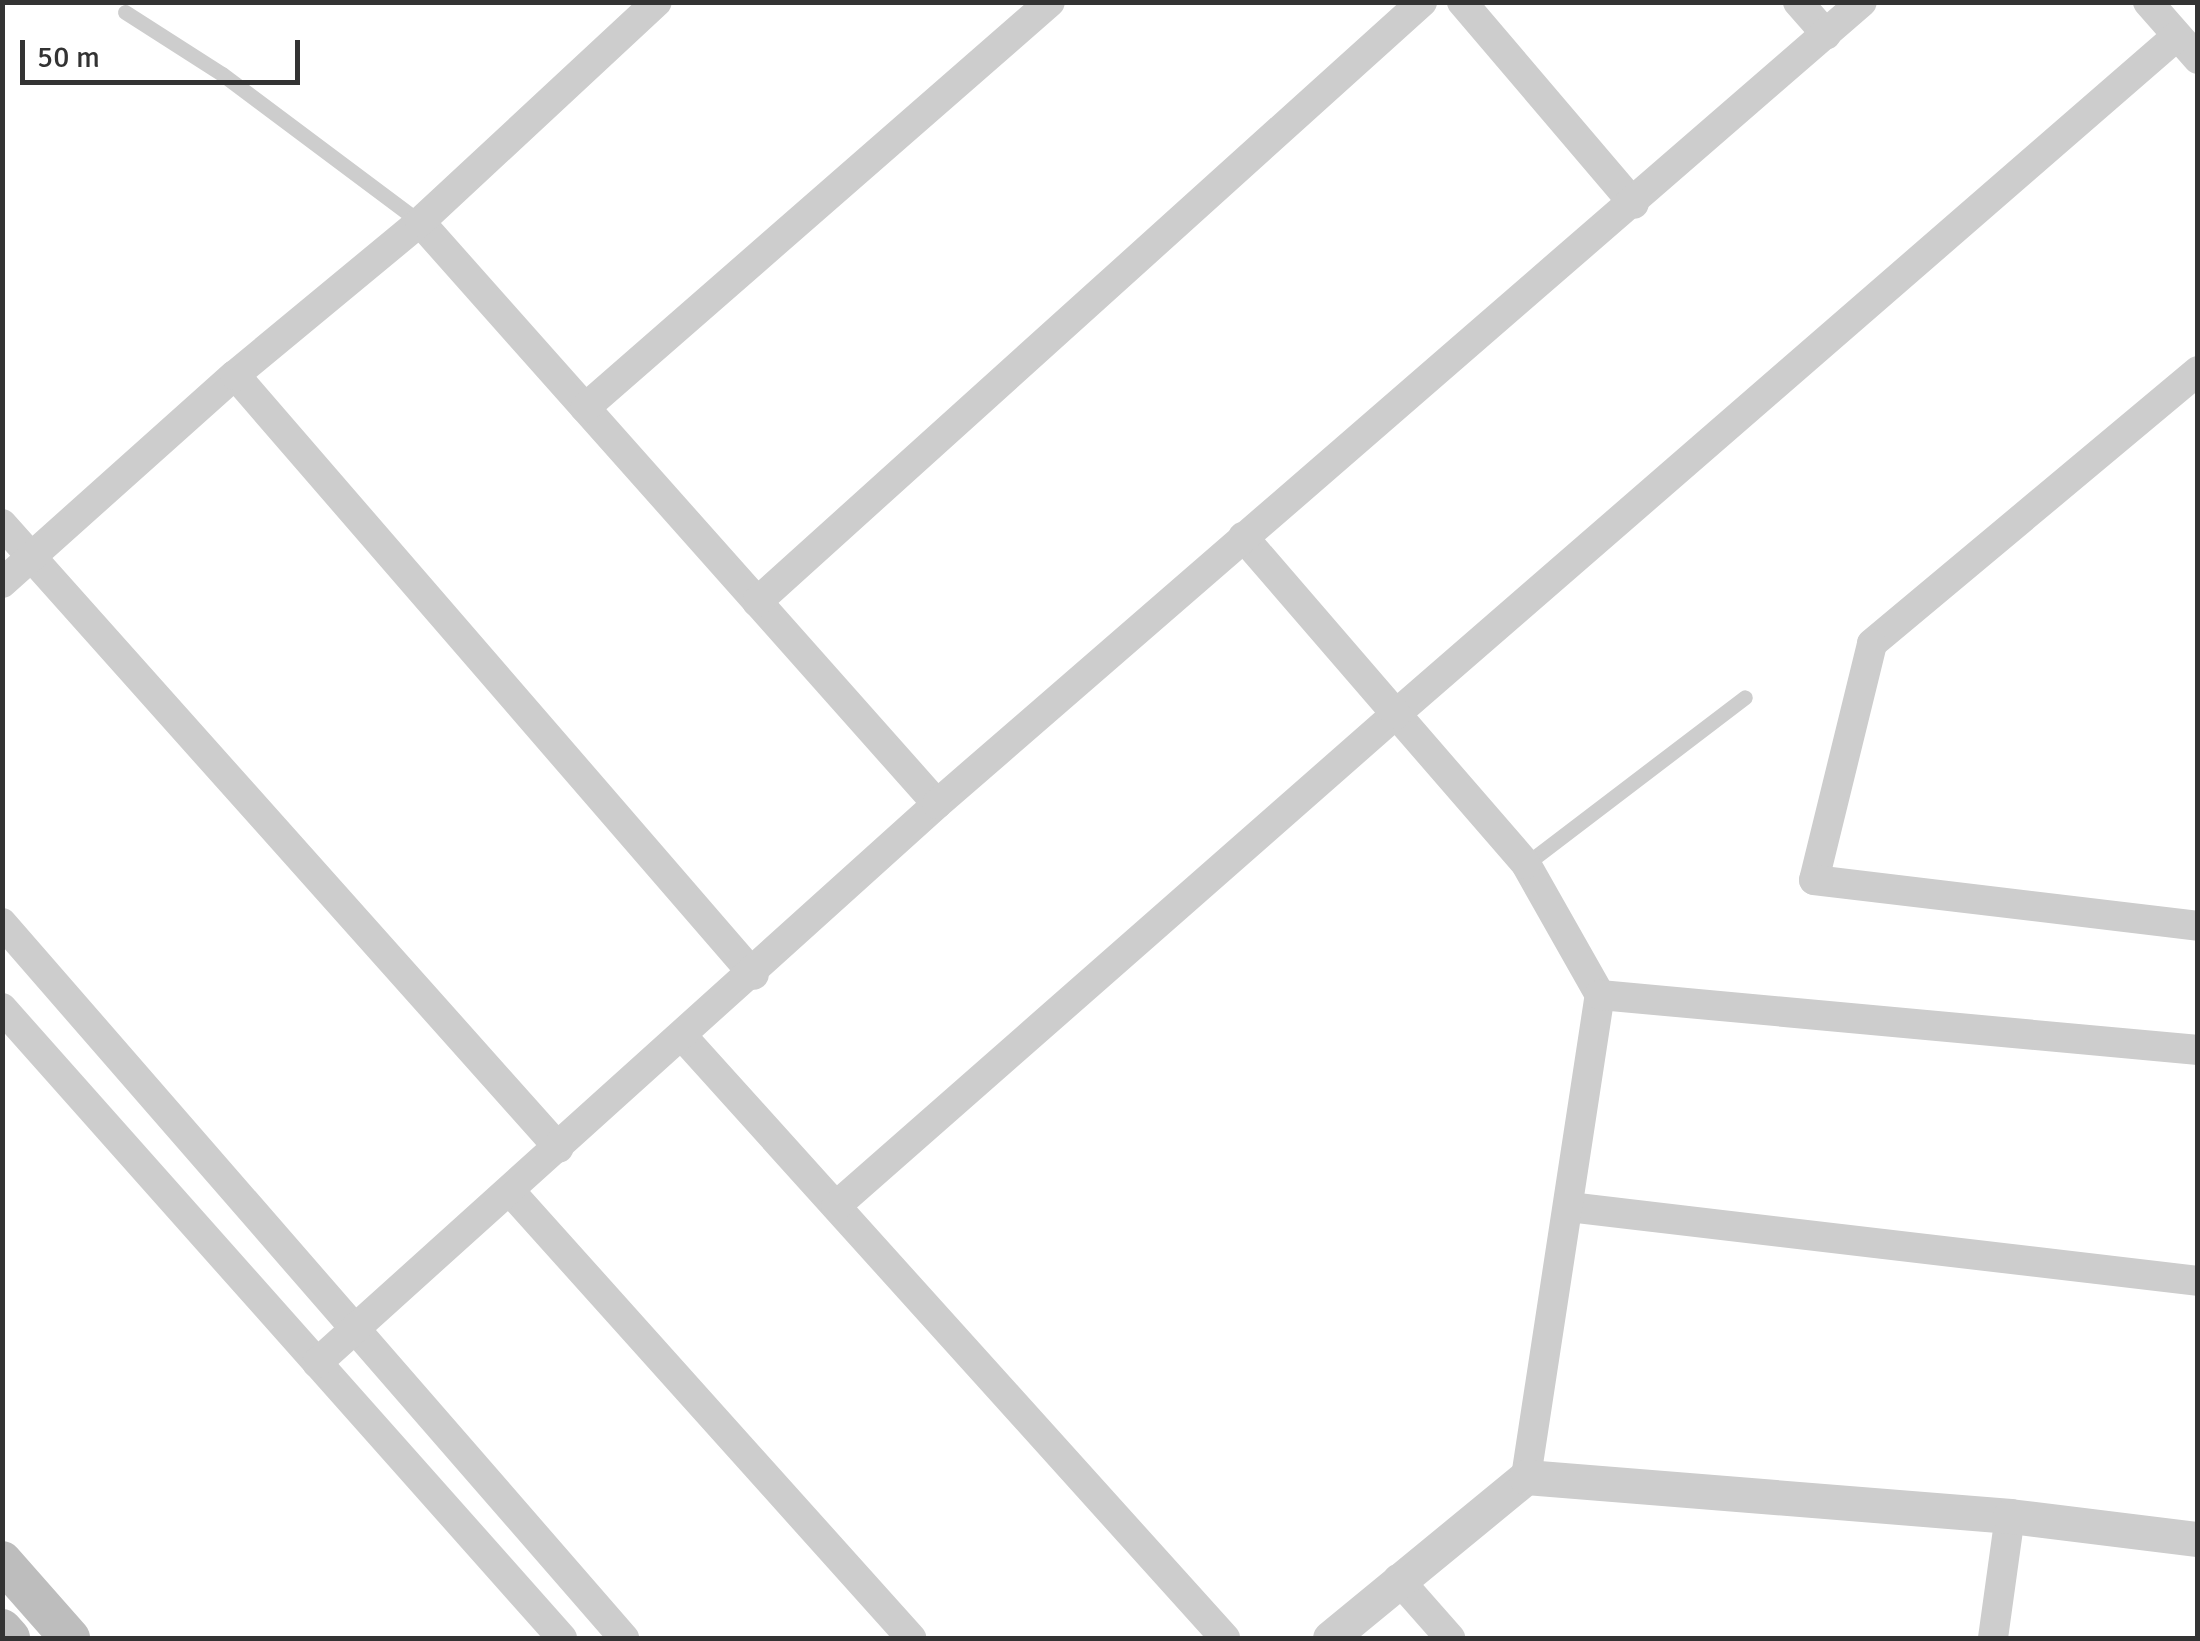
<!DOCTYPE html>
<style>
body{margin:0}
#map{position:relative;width:2200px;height:1641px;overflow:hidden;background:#fff;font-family:Signika,sans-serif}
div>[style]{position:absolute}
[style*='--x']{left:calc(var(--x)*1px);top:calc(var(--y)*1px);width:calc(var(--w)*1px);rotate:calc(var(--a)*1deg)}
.service>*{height:15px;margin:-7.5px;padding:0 7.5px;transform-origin:7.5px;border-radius:7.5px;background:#cdcdcd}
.minor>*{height:30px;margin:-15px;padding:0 15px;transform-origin:15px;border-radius:15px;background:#cdcdcd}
.tertiary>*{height:35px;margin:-17.5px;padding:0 17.5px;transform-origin:17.5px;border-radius:17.5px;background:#cdcdcd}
.secondary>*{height:40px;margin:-20px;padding:0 20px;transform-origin:20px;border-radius:20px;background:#bdbdbd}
span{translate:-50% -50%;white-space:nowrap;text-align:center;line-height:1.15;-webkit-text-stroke:10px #fff;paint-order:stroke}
.frame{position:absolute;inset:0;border:5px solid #333;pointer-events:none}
.scale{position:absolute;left:20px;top:40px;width:280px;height:45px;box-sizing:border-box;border:5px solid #333;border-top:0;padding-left:12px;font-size:30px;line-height:35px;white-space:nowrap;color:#333;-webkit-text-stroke:8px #fff;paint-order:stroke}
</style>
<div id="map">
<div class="service">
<div style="--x:125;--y:12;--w:115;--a:32.6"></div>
<div style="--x:222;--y:74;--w:247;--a:36.8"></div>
<div style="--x:1526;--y:864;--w:275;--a:-37.3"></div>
</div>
<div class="minor">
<div style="--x:1462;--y:2;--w:265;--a:49.6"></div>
<div style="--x:1798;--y:2;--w:43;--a:48.8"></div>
<div style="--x:2148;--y:2;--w:76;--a:48.7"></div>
<div style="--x:420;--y:222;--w:778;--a:48.38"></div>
<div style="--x:2198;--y:371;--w:425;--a:140.1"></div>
<div style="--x:1872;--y:644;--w:243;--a:103.8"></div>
<div style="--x:1814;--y:880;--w:387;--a:6.8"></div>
<div style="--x:235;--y:375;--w:793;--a:49.14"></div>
<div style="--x:585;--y:408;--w:617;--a:-41.12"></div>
<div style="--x:2;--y:524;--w:836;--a:48.25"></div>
<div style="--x:2;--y:583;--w:312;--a:-41.8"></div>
<div style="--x:235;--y:375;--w:240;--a:-39.6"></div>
<div style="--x:420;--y:222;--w:323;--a:-42.9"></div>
<div style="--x:757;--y:602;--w:896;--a:-42.06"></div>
<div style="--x:2;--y:923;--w:948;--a:48.98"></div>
<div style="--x:1600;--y:995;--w:150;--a:-119.5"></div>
<div style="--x:1526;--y:864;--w:198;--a:-130.9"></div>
<div style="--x:1396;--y:714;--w:1034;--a:-40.96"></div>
<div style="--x:2;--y:1008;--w:843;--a:48.37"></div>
<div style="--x:684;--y:1038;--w:808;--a:47.96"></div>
<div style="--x:510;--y:1191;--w:601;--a:48.1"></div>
<div style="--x:836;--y:1206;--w:745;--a:-41.3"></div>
<div style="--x:1396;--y:714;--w:234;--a:-130.8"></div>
<div style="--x:1569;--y:1207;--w:633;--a:6.71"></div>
<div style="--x:317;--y:1363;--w:835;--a:-42.04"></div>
<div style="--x:937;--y:804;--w:1224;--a:-40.93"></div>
<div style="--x:1526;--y:1477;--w:488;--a:-81.3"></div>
<div style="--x:1600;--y:995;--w:601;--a:5.25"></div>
<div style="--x:1398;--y:1579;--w:79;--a:48.6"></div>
<div style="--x:1993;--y:1638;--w:123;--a:-82.1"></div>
</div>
<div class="tertiary">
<div style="--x:1330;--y:1638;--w:254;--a:-39.4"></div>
<div style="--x:1526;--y:1477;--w:486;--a:4.6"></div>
<div style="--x:2010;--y:1516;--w:189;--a:7"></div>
</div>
<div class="secondary">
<div style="--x:2;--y:1561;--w:103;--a:48.6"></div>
<div style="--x:2;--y:1629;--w:12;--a:48"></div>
</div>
<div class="frame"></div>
<div class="scale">50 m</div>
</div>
